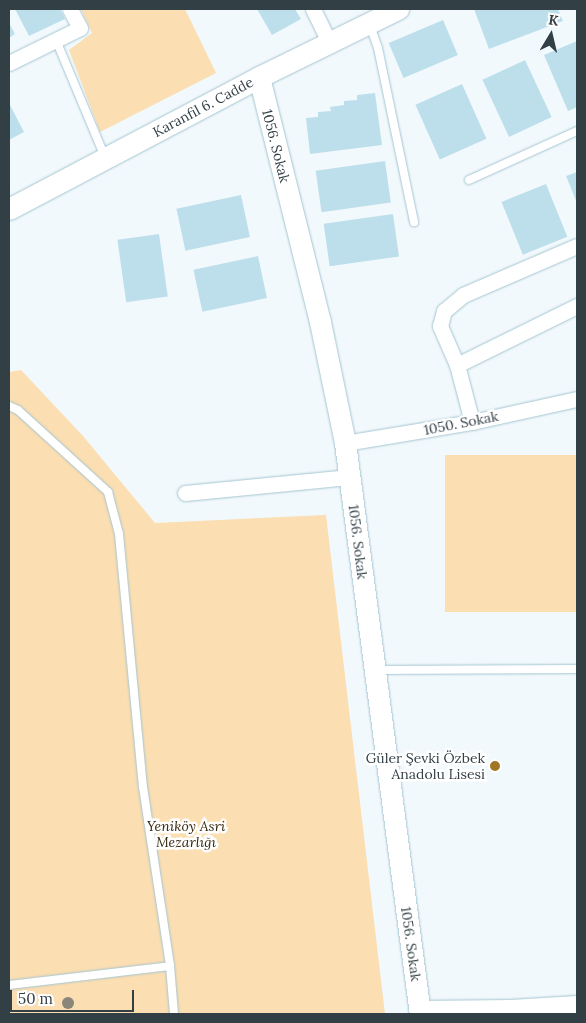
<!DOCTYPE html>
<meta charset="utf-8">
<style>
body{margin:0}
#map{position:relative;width:586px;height:1023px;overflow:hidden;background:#f2f9fc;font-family:Lora,serif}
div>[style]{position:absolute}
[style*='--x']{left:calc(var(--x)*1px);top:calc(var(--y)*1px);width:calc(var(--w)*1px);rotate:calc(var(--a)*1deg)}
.green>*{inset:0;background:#fbdeb1;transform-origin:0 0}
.building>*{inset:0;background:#bddfec;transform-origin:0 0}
.roads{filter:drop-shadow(0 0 1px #a4c5d2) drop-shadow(0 0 1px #a4c5d2)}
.lane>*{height:8px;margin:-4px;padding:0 4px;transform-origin:4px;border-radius:4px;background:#fff}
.street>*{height:15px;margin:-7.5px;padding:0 7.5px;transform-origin:7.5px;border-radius:7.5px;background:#fff}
.secondary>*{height:21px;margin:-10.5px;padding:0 10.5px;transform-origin:10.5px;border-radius:10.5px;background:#fff}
.trees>*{width:12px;height:12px;margin:-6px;border-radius:50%;background:#8b867a}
.dots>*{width:14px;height:14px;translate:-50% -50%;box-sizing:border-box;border:2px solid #fff;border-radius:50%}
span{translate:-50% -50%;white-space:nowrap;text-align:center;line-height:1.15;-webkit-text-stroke:5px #fff;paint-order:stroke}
.street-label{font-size:14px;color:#323f45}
.poi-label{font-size:14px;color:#323f45}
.right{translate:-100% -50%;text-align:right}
.park-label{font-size:14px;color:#37280f;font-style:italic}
.frame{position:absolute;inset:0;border:10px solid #323f45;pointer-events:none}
.north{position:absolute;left:526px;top:10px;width:50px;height:50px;-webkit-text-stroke:4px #fff;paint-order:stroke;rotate:9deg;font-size:14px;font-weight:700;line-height:20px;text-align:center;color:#323f45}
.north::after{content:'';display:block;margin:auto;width:18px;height:22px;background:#323f45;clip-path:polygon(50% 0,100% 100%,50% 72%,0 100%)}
.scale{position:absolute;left:10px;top:990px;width:124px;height:22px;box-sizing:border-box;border:2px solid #323f45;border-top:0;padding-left:6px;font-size:15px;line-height:18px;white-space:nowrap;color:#323f45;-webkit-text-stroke:4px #fff;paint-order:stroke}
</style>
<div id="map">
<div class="green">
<div style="clip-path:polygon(81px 9px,185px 9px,216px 73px,100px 132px,69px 50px,92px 33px)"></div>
<div style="clip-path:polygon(21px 370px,83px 436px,155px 523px,326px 515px,385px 1014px,9px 1014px,9px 372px)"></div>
<div style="left:577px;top:455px;width:157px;height:132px;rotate:90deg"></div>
</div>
<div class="building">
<div style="clip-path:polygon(15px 9px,60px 9px,65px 19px,29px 36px)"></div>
<div style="clip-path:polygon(257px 9px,295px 9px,301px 19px,272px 35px)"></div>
<div style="clip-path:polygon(474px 9px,558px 9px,563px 21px,489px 49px)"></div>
<div style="left:443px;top:20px;width:38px;height:59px;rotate:67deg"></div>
<div style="clip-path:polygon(9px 23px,15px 34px,9px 38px)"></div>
<div style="clip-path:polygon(577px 41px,577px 107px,568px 111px,544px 55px)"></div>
<div style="left:525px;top:60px;width:63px;height:47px;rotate:65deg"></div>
<div style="left:462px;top:84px;width:60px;height:51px;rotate:66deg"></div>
<div style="clip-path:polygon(375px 93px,382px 145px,310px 154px,306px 118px,318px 117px,318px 112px,331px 111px,330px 107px,344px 105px,344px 101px,357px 100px,357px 95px)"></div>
<div style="clip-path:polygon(9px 103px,24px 132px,9px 140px)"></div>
<div style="left:385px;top:161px;width:42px;height:70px;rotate:82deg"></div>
<div style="clip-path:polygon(577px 172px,577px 203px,566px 176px)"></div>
<div style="left:546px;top:184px;width:57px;height:48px;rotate:68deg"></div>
<div style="left:241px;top:195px;width:43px;height:66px;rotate:78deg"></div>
<div style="left:393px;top:214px;width:43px;height:70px;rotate:82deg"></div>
<div style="left:159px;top:234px;width:63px;height:42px;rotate:82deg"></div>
<div style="left:258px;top:256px;width:43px;height:66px;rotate:78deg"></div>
</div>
<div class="roads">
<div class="lane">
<div style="--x:370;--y:25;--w:24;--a:71"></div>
<div style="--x:378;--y:48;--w:178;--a:78.3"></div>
<div style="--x:56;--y:40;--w:127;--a:67.3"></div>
<div style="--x:469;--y:180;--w:119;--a:-24.4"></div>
<div style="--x:9;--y:406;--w:10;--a:24"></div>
<div style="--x:18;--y:410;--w:122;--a:42.3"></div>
<div style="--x:108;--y:492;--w:43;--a:75.3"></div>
<div style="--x:119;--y:534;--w:254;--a:84.6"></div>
<div style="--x:143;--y:787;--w:181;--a:81.4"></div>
<div style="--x:170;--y:966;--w:48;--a:85.2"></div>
<div style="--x:376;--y:670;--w:201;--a:-0.3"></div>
<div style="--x:9;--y:985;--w:162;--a:-6.7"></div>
</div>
<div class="street">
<div style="--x:313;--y:9;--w:37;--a:64"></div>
<div style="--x:9;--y:63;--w:79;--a:-26.2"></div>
<div style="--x:80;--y:28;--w:21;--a:-118"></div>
<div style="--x:457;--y:365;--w:134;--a:-26.2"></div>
<div style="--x:472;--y:422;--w:59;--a:-104.7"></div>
<div style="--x:457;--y:365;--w:43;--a:-113.6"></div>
<div style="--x:440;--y:326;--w:16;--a:-75"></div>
<div style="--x:444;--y:311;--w:25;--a:-40"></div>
<div style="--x:463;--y:295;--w:124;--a:-23.3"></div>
<div style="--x:345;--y:443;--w:129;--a:-9.4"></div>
<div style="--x:472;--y:422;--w:107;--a:-12.4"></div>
<div style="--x:185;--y:493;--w:165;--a:-5.6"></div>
</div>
<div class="secondary">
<div style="--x:259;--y:77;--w:252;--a:76"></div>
<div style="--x:320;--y:322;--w:124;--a:78.3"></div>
<div style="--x:345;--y:443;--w:576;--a:82.52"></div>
<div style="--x:9;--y:209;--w:283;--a:-27.8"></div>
<div style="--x:259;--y:77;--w:155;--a:-26.1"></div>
<div style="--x:420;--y:1011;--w:90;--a:-0.6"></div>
<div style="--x:510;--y:1010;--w:67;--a:-3.4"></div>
</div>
</div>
<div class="trees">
<div style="left:68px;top:1003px"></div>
</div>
<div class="dots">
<div style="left:495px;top:766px;background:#a07525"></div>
</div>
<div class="street-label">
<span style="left:203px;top:107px;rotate:-28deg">Karanfil 6. Cadde</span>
<span style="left:276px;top:146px;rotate:76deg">1056. Sokak</span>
<span style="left:461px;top:423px;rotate:-11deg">1050. Sokak</span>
<span style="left:358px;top:542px;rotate:83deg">1056. Sokak</span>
<span style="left:411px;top:944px;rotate:82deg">1056. Sokak</span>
</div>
<div class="poi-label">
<span class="right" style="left:485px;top:766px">Güler Şevki Özbek<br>Anadolu Lisesi</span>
</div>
<div class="park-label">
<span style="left:186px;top:834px">Yeniköy Asri<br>Mezarlığı</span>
</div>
<div class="frame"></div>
<div class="north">K</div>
<div class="scale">50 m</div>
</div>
